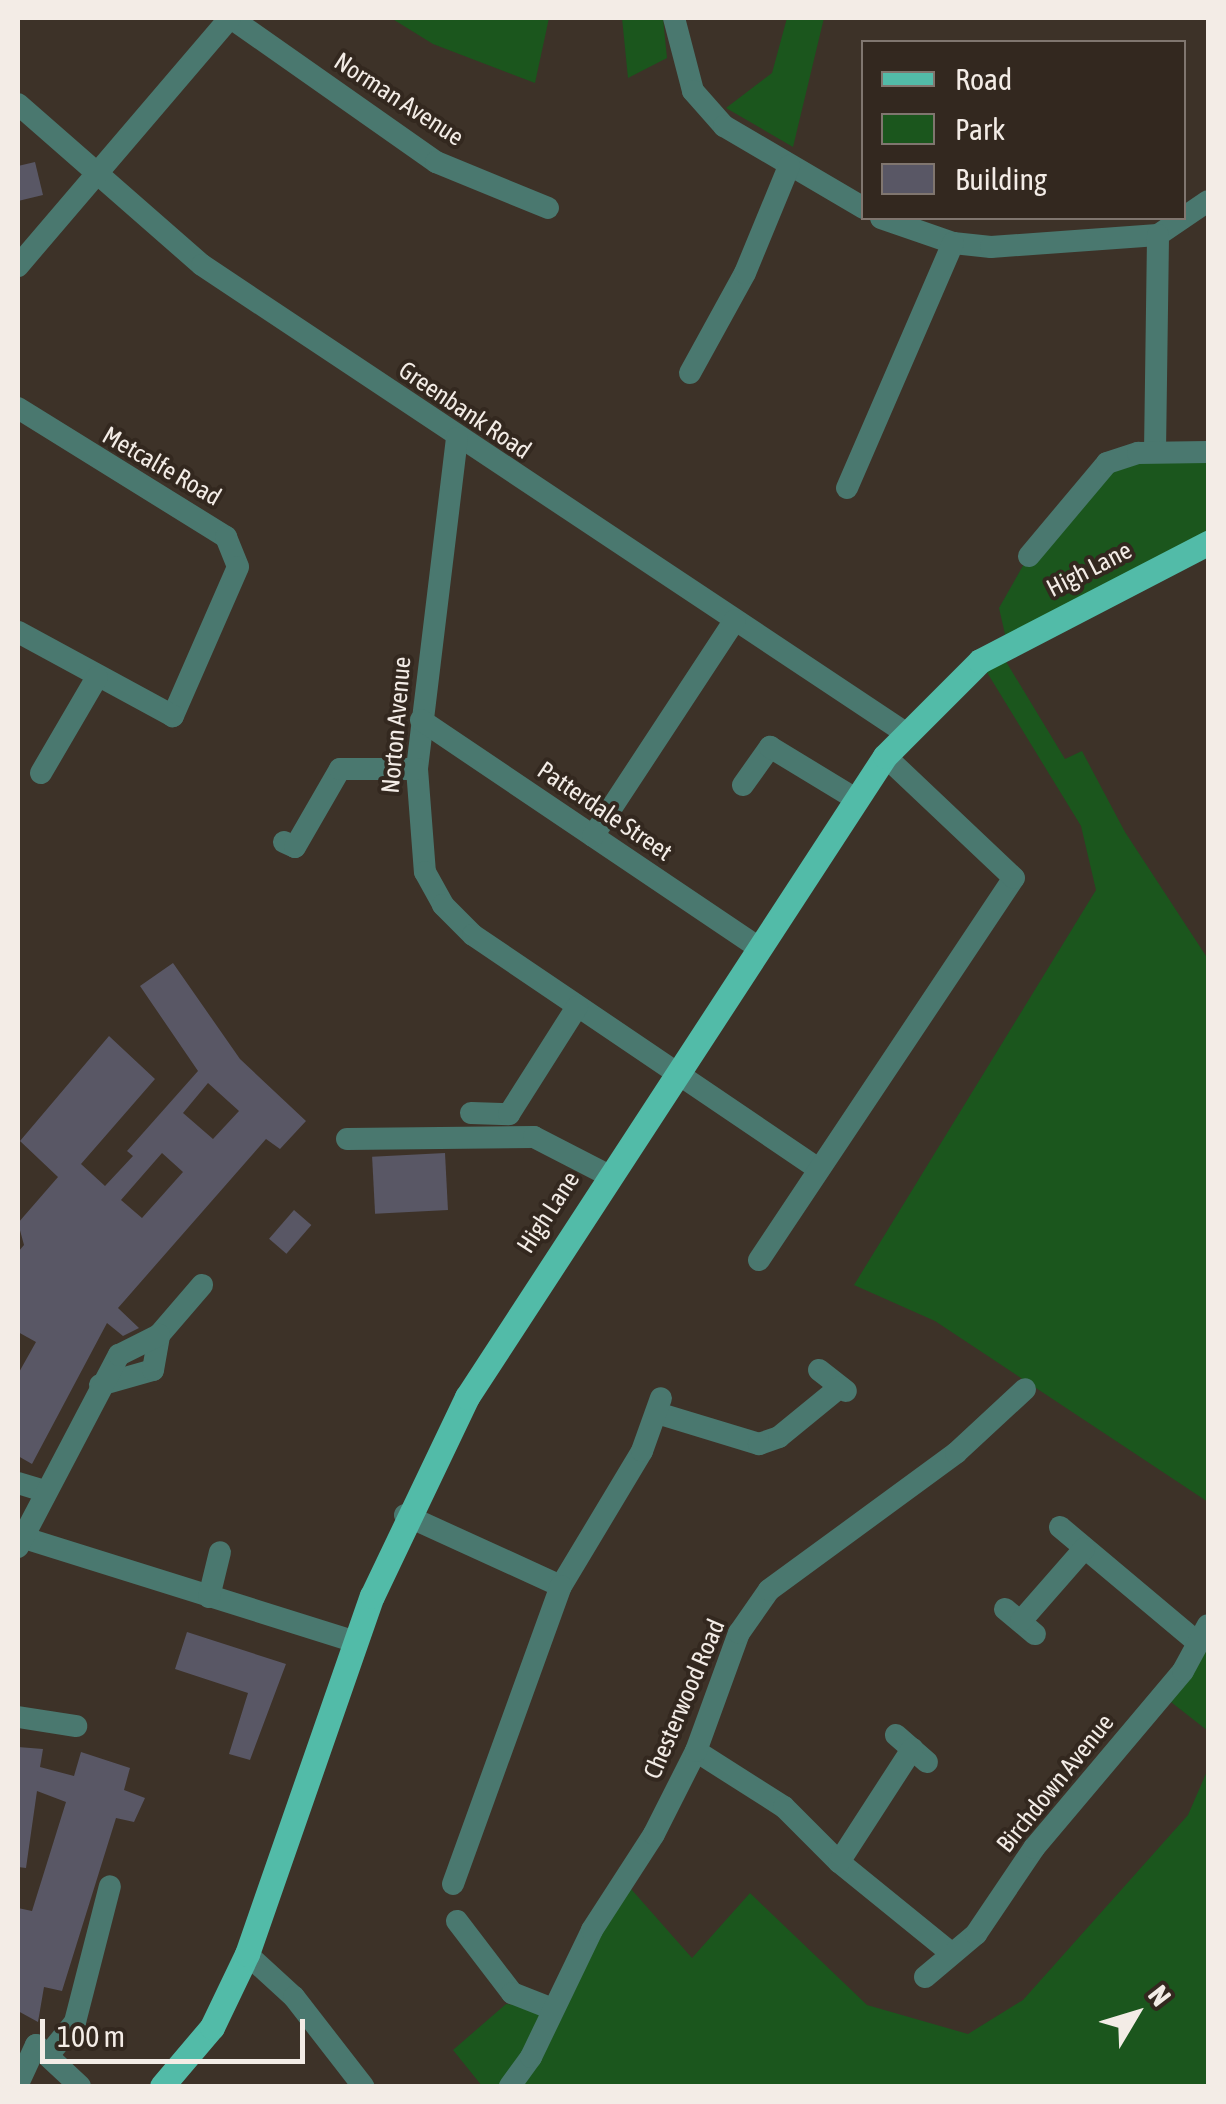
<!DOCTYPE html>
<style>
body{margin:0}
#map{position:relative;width:1226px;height:2104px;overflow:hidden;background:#3d3228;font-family:"Asap Condensed",sans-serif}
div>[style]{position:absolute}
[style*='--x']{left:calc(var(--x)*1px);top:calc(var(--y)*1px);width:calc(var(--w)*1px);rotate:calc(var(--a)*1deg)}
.green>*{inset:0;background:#1b561d}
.building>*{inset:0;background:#595765;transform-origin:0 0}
.minor>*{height:22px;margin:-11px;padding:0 11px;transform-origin:11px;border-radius:11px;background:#4a786f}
.major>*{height:25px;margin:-12.5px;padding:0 12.5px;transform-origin:12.5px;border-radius:12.5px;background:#52bba8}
span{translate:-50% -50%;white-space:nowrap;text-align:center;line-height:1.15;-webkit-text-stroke:8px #33281f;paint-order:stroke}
.street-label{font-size:25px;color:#f3ece6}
.frame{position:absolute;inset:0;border:20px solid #f3ece6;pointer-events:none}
.legend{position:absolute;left:861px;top:40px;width:325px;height:180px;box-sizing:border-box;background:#33281f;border:2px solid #80766f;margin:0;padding:12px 18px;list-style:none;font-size:30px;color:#f3ece6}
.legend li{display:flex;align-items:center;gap:20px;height:50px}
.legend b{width:50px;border:2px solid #80766f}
.north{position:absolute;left:1086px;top:1964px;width:100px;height:100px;-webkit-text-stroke:8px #33281f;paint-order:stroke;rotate:52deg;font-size:28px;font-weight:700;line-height:40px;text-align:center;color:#f3ece6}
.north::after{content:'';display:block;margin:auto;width:35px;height:45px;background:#f3ece6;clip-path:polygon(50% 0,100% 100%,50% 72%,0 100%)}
.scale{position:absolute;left:40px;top:2019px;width:265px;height:45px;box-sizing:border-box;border:5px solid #f3ece6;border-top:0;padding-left:12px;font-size:30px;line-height:35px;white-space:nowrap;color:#f3ece6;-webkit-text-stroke:8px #33281f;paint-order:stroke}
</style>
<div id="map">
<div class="green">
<div style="clip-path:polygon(391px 18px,549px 18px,535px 83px,433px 44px)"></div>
<div style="clip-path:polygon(622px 18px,663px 18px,667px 58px,628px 78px)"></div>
<div style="clip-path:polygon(787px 18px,824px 18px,793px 147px,726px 108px,772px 73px)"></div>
<div style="clip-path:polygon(1208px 452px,1208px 543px,1007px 643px,999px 608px,1029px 555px,1107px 463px)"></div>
<div style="clip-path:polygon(999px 650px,1065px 759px,1082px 751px,1125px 832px,1208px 959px,1208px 1502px,935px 1321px,854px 1285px,1096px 890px,1081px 826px,980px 661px)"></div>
<div style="clip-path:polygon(1208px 1624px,1208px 1731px,1162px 1695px)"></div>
<div style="clip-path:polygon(1208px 1769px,1208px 2086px,482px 2086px,453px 2050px,506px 2004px,550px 2008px,624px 1881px,692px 1958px,750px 1893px,867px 2005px,968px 2034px,1023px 2000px,1188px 1815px)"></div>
</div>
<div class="building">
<div style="clip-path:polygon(35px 162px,43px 195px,18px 201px,18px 166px)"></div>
<div style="clip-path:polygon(evenodd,173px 963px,240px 1059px,306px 1121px,280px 1149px,266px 1139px,118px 1308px,139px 1328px,123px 1336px,107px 1323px,32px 1464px,18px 1456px,18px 1374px,36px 1342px,18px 1332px,18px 1252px,24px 1245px,18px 1223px,58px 1177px,20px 1141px,109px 1036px,155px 1079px,81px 1164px,105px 1186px,133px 1156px,127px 1151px,198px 1071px,140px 986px,173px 963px,208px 1083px,239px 1111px,213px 1139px,183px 1113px,208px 1083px,173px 963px,162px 1153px,183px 1172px,142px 1218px,121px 1200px,162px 1153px)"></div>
<div style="left:445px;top:1153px;width:57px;height:73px;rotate:87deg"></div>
<div style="left:294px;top:1210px;width:23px;height:38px;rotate:41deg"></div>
<div style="clip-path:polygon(187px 1632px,286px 1664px,250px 1760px,229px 1754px,248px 1693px,175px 1669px)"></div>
<div style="clip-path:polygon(18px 1747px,43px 1749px,40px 1767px,74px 1776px,81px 1752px,130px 1768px,124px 1790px,145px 1798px,134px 1822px,116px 1818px,62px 1991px,44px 1987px,38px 2022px,18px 2011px,18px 1908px,32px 1911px,66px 1802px,37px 1791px,26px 1868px,18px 1867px)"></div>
</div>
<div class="minor">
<div style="--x:231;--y:18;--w:251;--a:35.1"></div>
<div style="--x:436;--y:162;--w:121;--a:22.3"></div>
<div style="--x:674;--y:18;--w:75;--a:75.4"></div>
<div style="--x:693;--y:91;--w:47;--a:48.5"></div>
<div style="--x:724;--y:126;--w:162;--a:30.4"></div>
<div style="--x:18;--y:104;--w:244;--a:41.2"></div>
<div style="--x:202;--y:265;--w:843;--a:33.63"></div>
<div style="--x:881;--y:218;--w:76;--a:19.1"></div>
<div style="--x:953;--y:243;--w:38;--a:6"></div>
<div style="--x:991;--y:247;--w:167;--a:-4.1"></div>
<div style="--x:1158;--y:235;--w:60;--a:-34.2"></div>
<div style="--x:18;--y:266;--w:326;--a:-49.5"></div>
<div style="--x:690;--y:373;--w:114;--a:-61.2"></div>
<div style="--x:745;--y:273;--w:116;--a:-67.6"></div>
<div style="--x:18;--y:408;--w:245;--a:31.8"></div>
<div style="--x:226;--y:537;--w:32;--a:68"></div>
<div style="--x:238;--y:567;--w:163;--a:113.6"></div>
<div style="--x:173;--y:716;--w:176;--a:-151.5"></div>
<div style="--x:457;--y:438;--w:333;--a:96.9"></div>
<div style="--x:417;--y:769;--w:103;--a:85.6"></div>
<div style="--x:425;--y:872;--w:38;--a:61"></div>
<div style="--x:443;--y:905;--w:42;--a:45"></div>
<div style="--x:473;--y:935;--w:417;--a:34.1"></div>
<div style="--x:1155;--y:452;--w:217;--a:-89.2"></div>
<div style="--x:847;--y:488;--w:267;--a:-66.6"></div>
<div style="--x:1029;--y:556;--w:121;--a:-50"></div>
<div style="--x:1107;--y:463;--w:33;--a:-18"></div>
<div style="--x:1138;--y:453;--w:70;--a:-0.8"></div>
<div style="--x:421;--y:720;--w:405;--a:34"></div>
<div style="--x:41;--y:773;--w:111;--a:-59.7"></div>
<div style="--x:743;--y:785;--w:47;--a:-54.6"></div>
<div style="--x:770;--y:747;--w:100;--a:31.2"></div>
<div style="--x:593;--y:836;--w:258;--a:-56.7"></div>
<div style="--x:284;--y:842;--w:12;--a:24"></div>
<div style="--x:295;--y:847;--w:90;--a:-60"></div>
<div style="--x:340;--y:769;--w:77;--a:0"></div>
<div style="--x:471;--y:1113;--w:38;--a:2"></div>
<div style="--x:509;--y:1114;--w:127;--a:-57.6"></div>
<div style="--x:347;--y:1139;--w:187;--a:-0.6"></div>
<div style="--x:534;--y:1137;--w:83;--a:27.2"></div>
<div style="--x:759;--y:1260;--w:459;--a:-56.3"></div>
<div style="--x:1014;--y:878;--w:178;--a:-136.6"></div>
<div style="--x:819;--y:1370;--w:34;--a:38"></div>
<div style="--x:100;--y:1385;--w:55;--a:-15.8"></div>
<div style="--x:153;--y:1370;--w:36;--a:-80"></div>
<div style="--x:159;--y:1335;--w:66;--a:-49.3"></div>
<div style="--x:657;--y:1413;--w:107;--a:16.9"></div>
<div style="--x:759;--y:1444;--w:21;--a:-19"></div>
<div style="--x:779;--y:1437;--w:79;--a:-39.3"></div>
<div style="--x:18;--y:1483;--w:27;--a:17"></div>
<div style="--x:405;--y:1515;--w:171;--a:24.5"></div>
<div style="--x:561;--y:1586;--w:157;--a:-59"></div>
<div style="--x:642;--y:1451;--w:56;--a:-70.3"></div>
<div style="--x:1060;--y:1527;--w:179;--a:40"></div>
<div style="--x:18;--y:1536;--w:355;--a:17.4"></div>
<div style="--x:18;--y:1547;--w:217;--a:-62.3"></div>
<div style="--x:119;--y:1355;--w:45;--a:-26.6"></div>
<div style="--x:209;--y:1597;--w:46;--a:-76.3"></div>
<div style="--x:1005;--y:1609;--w:39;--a:40"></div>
<div style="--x:1021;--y:1621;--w:96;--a:-48.8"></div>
<div style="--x:18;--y:1717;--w:59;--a:8.8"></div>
<div style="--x:896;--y:1735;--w:41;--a:41.1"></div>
<div style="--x:696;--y:1751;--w:104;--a:32.5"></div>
<div style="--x:784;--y:1807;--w:78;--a:45"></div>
<div style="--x:839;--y:1862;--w:144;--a:39.1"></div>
<div style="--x:839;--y:1862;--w:135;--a:-57.1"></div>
<div style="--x:453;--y:1884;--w:317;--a:-70.1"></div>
<div style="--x:457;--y:1921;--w:91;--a:52.6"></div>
<div style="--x:512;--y:1993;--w:41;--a:21.5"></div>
<div style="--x:247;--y:1954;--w:64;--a:42.5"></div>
<div style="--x:294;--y:1997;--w:113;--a:52.2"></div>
<div style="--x:925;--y:1977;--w:67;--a:-40.1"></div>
<div style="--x:976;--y:1934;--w:104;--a:-56"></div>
<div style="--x:1034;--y:1848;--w:231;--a:-49.9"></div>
<div style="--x:1183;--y:1671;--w:52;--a:-61.5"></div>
<div style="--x:50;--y:2053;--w:40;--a:-51"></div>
<div style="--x:75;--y:2022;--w:140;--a:-75.6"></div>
<div style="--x:18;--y:2084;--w:43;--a:-65.2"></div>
<div style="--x:36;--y:2045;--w:60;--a:43"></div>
<div style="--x:510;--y:2086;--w:36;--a:-54"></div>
<div style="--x:531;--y:2057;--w:141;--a:-64.3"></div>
<div style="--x:592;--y:1930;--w:114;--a:-57.1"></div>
<div style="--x:654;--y:1834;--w:93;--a:-63.2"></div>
<div style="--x:696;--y:1751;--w:126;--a:-70"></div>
<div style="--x:739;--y:1633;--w:52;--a:-55.1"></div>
<div style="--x:769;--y:1590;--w:232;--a:-36.2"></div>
<div style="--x:956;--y:1453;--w:94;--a:-42.8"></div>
</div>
<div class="major">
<div style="--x:162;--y:2086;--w:77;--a:-49.7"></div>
<div style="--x:212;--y:2027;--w:81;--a:-64.4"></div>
<div style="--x:247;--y:1954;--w:379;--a:-70.8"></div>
<div style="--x:372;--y:1596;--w:221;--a:-64.5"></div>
<div style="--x:467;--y:1397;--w:765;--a:-56.89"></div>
<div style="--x:885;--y:756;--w:134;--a:-45"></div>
<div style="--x:980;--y:661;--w:257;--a:-27.4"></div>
</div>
<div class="street-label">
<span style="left:399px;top:99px;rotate:33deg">Norman Avenue</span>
<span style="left:465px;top:410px;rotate:34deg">Greenbank Road</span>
<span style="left:162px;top:466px;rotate:30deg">Metcalfe Road</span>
<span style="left:1089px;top:569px;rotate:-27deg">High Lane</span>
<span style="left:396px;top:725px;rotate:-85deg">Norton Avenue</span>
<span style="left:605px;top:811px;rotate:34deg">Patterdale Street</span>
<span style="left:548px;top:1212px;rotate:-57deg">High Lane</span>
<span style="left:684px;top:1699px;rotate:-67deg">Chesterwood Road</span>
<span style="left:1055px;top:1783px;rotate:-51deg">Birchdown Avenue</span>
</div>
<div class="frame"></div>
<ul class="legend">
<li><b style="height:12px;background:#52bba8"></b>Road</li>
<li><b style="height:28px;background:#1b561d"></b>Park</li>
<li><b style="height:28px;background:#595765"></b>Building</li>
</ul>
<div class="north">N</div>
<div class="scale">100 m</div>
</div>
